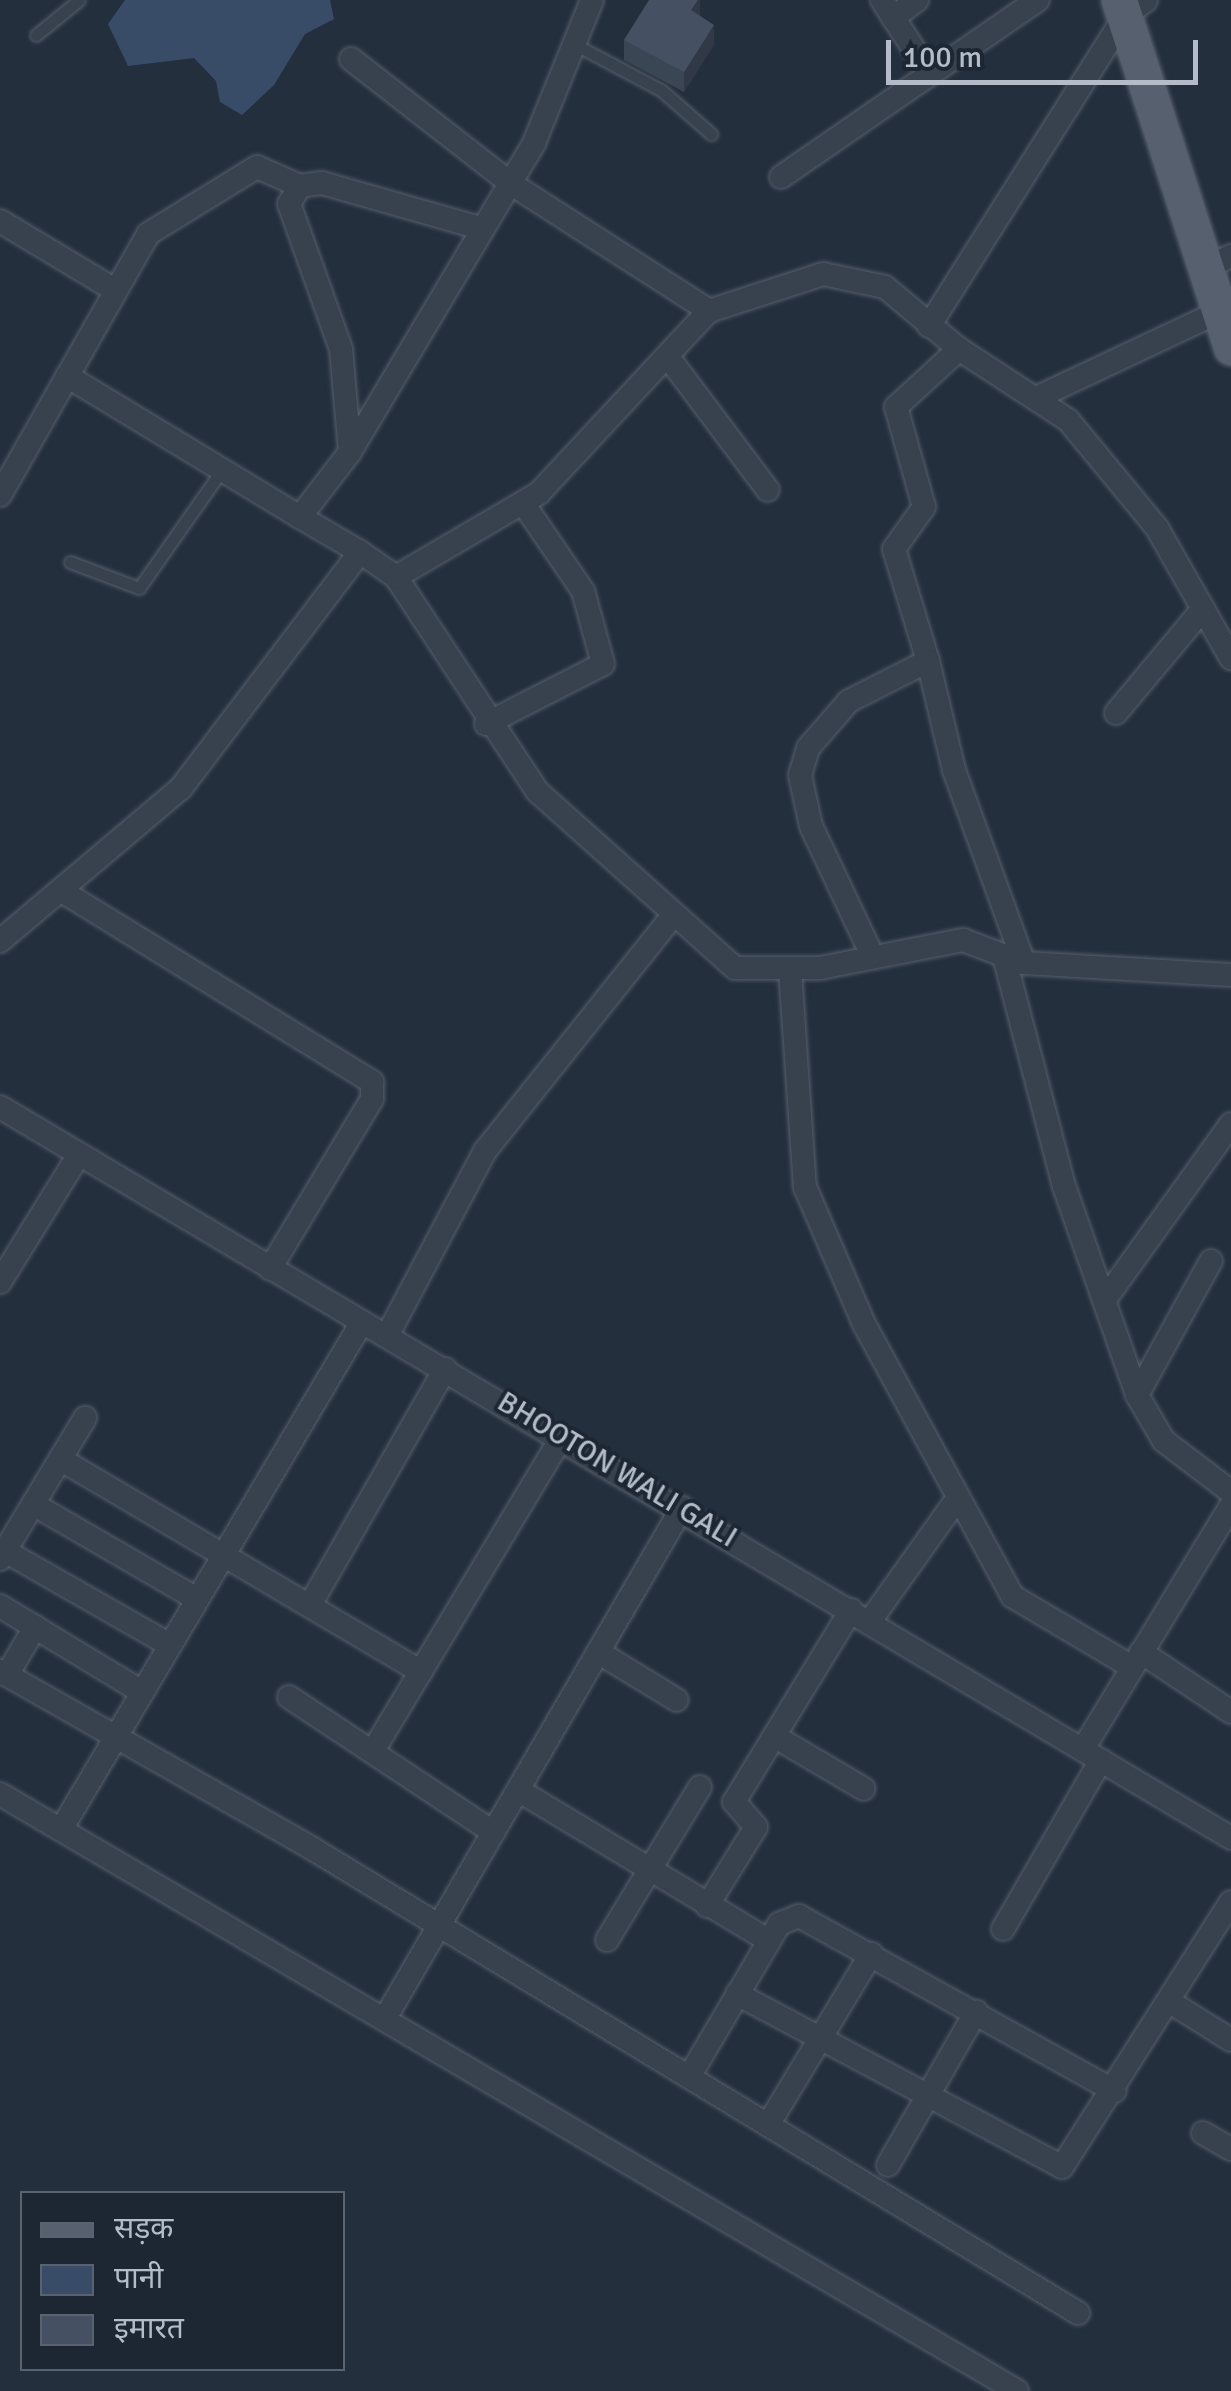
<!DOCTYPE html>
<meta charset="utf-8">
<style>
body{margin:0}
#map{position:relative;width:1231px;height:2391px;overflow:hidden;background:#242f3e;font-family:Signika,"Noto Sans Devanagari",sans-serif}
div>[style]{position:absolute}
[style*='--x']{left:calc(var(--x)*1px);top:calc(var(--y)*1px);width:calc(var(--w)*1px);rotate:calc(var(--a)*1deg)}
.water>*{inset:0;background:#394c67}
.roads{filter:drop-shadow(0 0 2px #565f6c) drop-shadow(0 0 2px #565f6c)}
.lane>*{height:11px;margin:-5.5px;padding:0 5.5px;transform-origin:5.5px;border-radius:5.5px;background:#38414e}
.street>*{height:22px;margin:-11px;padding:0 11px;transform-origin:11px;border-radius:11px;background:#38414e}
.primary>*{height:35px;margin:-17.5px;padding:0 17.5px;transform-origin:17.5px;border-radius:17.5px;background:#56606e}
.wall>*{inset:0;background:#3b4654}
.shaded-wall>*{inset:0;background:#303945}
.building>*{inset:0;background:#455162}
span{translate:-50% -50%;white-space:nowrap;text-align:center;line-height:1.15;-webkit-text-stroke:8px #1d2633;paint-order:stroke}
.street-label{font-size:30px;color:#b4bcc9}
.legend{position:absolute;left:20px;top:2191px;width:325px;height:180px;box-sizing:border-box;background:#1d2633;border:2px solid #59626f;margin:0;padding:12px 18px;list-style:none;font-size:30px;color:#b4bcc9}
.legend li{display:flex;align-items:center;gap:20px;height:50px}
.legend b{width:50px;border:2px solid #59626f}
.scale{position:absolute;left:886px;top:40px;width:312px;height:45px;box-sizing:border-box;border:5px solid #b4bcc9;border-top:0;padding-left:12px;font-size:30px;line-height:35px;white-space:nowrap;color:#b4bcc9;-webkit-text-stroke:8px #1d2633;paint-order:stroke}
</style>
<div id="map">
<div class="water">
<div style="clip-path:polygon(125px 0,330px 0,334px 19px,305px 34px,274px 85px,242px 115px,220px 102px,216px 81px,194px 58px,128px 66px,108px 24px)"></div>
</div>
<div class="roads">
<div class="lane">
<div style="--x:36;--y:35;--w:55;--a:-39.1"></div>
<div style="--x:574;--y:44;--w:98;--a:27.9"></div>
<div style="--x:661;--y:90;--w:67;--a:41.3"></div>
<div style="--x:70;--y:562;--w:74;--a:20.6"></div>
<div style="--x:139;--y:588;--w:144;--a:-54.9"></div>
</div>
<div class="street">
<div style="--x:882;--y:0;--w:85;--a:57.1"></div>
<div style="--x:893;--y:18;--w:30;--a:-37"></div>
<div style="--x:351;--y:59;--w:202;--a:37.9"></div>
<div style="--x:510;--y:183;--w:237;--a:32.7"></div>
<div style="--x:709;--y:311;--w:120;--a:-18"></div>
<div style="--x:823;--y:274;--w:63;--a:11.8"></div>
<div style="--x:885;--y:287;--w:97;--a:40"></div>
<div style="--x:959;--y:349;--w:130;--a:33.1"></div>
<div style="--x:1068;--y:420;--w:140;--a:50.5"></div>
<div style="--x:1157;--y:528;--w:150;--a:60.4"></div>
<div style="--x:781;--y:177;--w:312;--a:-34.6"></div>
<div style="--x:0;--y:221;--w:134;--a:31"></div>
<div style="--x:1205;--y:269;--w:29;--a:-27"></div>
<div style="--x:929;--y:326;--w:367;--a:-57.7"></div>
<div style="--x:1125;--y:16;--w:26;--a:-37"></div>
<div style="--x:668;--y:357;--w:166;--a:53.1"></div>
<div style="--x:67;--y:376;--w:272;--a:31.2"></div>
<div style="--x:1038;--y:397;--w:200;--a:-25.2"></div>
<div style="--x:350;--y:452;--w:103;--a:-95"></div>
<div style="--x:341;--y:349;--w:154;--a:-109.7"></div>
<div style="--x:289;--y:204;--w:21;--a:-59"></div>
<div style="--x:300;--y:186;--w:22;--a:-8"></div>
<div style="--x:322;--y:183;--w:167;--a:15.9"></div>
<div style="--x:0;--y:495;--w:300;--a:-60.4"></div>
<div style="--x:148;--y:234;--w:128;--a:-31.6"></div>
<div style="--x:257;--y:167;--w:47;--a:23.8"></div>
<div style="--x:360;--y:552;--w:44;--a:34.8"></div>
<div style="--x:396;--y:577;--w:258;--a:56.6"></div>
<div style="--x:538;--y:792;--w:264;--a:41.8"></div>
<div style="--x:735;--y:968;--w:85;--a:0"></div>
<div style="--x:820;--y:968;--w:146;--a:-11.1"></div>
<div style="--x:963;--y:940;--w:65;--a:20.7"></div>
<div style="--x:1024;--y:963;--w:207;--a:3.3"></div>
<div style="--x:396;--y:577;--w:166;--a:-30.4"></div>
<div style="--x:539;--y:493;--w:249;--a:-47"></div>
<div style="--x:928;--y:661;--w:117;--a:-106.9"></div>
<div style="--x:894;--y:549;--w:52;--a:-54.5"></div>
<div style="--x:924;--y:507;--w:104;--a:-105.6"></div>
<div style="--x:896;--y:407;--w:86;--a:-42.6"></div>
<div style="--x:1116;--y:713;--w:136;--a:-50.1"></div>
<div style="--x:486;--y:724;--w:131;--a:-27.1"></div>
<div style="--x:603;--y:664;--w:76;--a:-105.3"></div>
<div style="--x:583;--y:591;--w:107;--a:-124.3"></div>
<div style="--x:65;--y:893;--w:361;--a:31.6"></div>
<div style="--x:372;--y:1082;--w:17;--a:90"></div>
<div style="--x:372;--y:1099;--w:198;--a:121"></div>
<div style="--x:0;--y:941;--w:237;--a:-40.2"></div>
<div style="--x:181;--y:788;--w:296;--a:-52.8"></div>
<div style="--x:360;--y:552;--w:69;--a:-149.7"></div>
<div style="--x:300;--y:517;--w:82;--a:-52.4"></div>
<div style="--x:350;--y:452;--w:360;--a:-59.2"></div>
<div style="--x:534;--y:143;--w:154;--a:-67.9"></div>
<div style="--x:872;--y:955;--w:143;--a:-115.3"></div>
<div style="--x:811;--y:826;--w:52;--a:-102.2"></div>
<div style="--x:800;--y:775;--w:28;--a:-73"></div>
<div style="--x:808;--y:748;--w:62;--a:-48.9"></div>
<div style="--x:849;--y:701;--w:89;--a:-26.9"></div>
<div style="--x:928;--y:661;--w:112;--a:76.6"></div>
<div style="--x:954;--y:770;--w:205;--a:70.1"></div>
<div style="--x:1004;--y:956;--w:238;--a:75.4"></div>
<div style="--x:1064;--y:1186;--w:221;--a:70.7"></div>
<div style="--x:1137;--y:1395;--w:53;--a:59.6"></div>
<div style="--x:1164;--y:1441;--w:84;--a:37.3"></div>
<div style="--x:790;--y:969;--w:219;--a:86.1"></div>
<div style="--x:805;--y:1187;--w:149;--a:66.7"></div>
<div style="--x:864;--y:1324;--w:310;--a:61.4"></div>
<div style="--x:1012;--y:1596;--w:139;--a:30.6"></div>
<div style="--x:0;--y:1107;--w:1432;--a:30.7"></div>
<div style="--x:0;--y:1282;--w:148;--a:-58.2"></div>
<div style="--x:1106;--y:1298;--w:214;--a:-54.3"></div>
<div style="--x:387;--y:1336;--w:209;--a:-62.1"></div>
<div style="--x:485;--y:1151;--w:300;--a:-51.4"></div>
<div style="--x:1137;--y:1395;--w:153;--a:-61.1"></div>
<div style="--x:60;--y:1459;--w:419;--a:30.5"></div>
<div style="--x:33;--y:1504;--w:190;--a:30.1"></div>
<div style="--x:5;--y:1551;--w:190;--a:29.7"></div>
<div style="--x:0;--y:1559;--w:165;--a:-58.9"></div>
<div style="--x:310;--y:1605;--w:272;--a:-60.2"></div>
<div style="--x:0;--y:1606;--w:166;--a:31.2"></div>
<div style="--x:870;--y:1621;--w:146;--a:-54.5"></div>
<div style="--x:598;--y:1652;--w:92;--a:31.3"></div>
<div style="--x:1141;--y:1652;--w:108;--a:33.7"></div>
<div style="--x:0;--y:1671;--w:360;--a:29.6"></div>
<div style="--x:313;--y:1849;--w:895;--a:31.24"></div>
<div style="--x:7;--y:1675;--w:56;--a:-59.7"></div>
<div style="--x:289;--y:1697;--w:245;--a:33.5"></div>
<div style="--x:774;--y:1736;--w:104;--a:30.5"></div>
<div style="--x:1083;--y:1749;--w:285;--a:-58.7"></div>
<div style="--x:373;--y:1751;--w:366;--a:-59"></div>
<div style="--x:518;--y:1790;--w:293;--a:31"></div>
<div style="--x:0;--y:1794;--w:1179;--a:30.41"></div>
<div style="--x:62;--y:1828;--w:588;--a:-59.34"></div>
<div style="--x:707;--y:1906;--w:93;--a:-58.2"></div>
<div style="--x:756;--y:1827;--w:33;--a:-131"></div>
<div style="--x:734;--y:1802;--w:225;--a:-58.6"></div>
<div style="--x:1003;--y:1929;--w:195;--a:-59.9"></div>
<div style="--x:607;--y:1940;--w:179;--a:-58.7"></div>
<div style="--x:737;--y:1994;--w:368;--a:28"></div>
<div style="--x:1062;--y:2167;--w:314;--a:-57.5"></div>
<div style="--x:1170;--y:2002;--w:72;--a:31.9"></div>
<div style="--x:387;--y:2015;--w:587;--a:-59.81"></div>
<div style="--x:689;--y:2077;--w:178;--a:-59.5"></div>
<div style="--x:779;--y:1924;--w:22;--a:-22"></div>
<div style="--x:799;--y:1916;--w:361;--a:29"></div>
<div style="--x:768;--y:2125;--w:200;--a:-58.9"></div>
<div style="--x:1203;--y:2133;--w:32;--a:30"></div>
<div style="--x:888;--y:2165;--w:177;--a:-60.1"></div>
</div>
<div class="primary">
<div style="--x:1119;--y:0;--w:365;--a:72.1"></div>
</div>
</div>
<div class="wall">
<div style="clip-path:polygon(700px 0,700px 16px,714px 45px,684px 92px,624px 60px,624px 40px)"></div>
</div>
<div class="shaded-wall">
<div style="clip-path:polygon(698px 0,700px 0,700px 17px,691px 10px)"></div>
<div style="clip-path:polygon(714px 25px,714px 45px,684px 92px,684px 72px)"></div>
</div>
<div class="building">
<div style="clip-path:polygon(649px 0,698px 0,691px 10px,714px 25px,684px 72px,624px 40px)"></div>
</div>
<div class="street-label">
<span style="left:617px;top:1470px;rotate:31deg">BHOOTON WALI GALI</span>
</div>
<ul class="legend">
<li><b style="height:12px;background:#56606e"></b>सड़क</li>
<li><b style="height:28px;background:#394c67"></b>पानी</li>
<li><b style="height:28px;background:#455162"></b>इमारत</li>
</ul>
<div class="scale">100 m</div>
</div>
